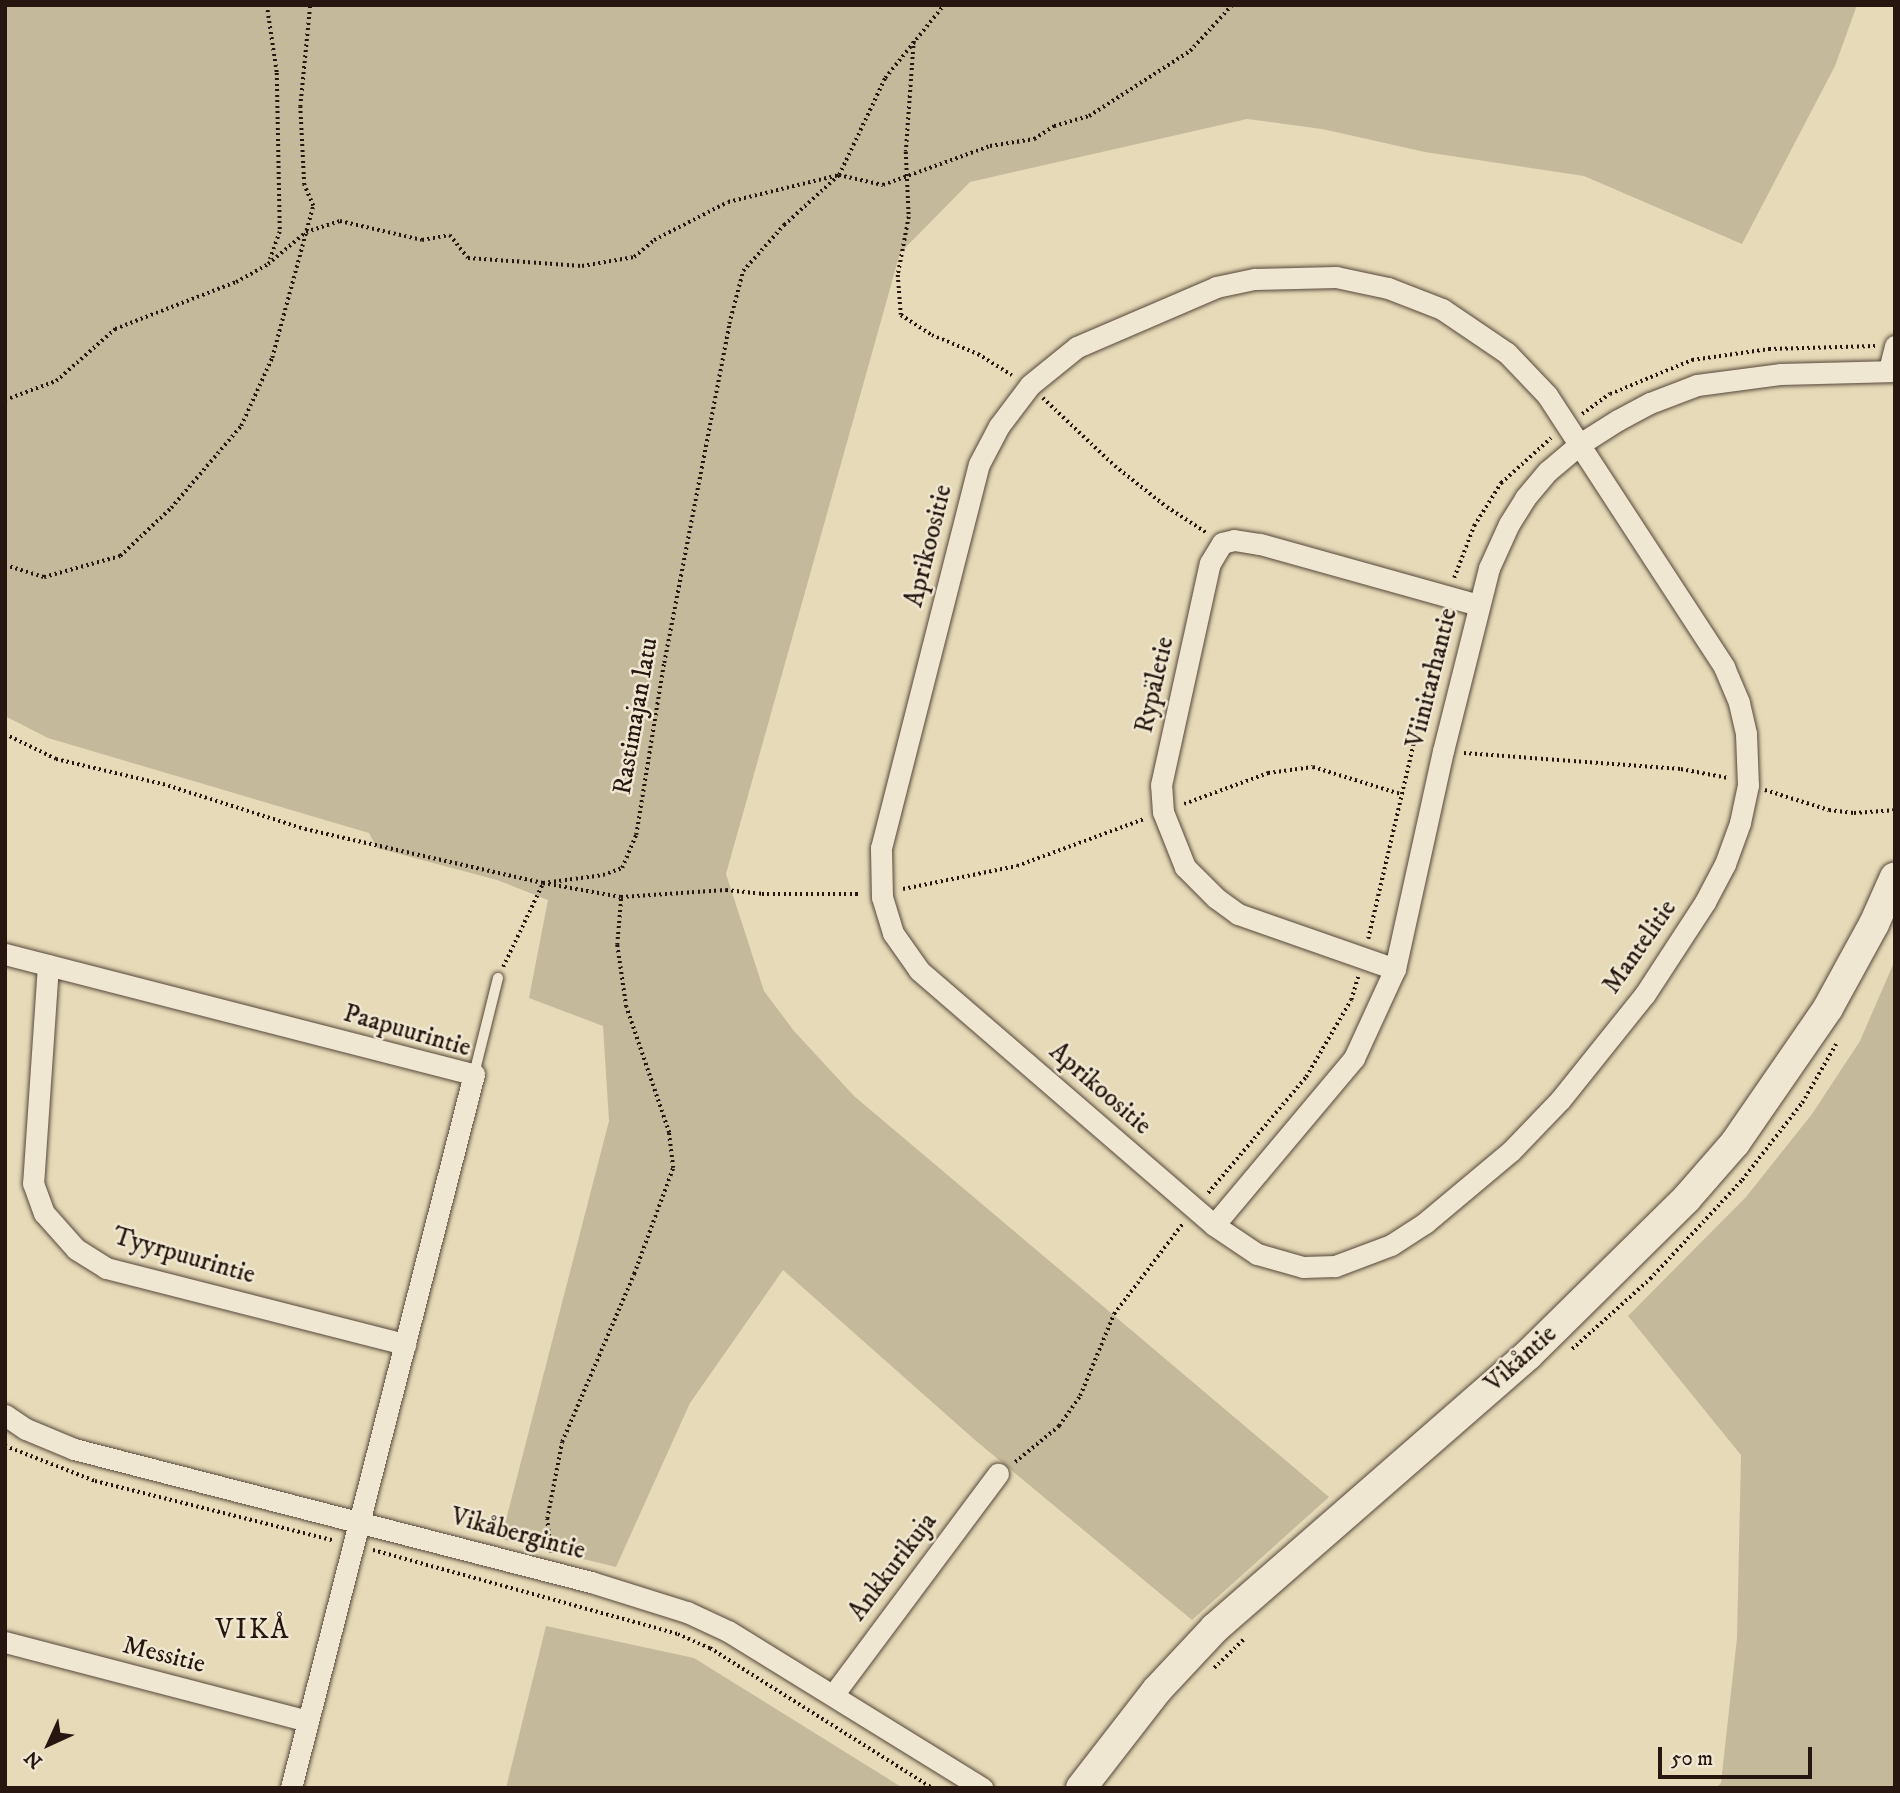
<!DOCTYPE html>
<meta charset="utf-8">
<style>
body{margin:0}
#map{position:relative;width:1900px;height:1793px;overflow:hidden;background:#e6dab8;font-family:"IM FELL DW Pica",serif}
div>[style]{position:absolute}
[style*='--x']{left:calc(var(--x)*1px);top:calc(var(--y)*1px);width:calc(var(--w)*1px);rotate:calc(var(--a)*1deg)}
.green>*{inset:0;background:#c5b99b}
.path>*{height:3.5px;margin-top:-1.75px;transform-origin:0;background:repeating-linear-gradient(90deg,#26160f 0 2px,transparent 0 5.5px)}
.roads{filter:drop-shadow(0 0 2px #564739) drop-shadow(0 0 2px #564739)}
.lane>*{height:10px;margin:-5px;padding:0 5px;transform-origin:5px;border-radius:5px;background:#efe7d1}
.street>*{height:21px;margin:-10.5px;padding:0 10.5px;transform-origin:10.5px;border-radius:10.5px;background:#efe7d1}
.secondary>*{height:30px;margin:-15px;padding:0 15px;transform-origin:15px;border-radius:15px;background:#efe7d1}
span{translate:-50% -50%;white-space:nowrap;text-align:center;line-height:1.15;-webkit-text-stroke:5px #efe7d1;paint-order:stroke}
.street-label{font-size:26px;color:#26160f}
.neighbourhood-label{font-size:28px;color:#26160f;letter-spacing:2px}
.frame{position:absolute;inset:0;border:7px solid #26160f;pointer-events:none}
.north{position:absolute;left:14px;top:1709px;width:70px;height:70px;-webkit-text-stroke:5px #efe7d1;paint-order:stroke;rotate:225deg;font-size:19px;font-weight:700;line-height:28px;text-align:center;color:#26160f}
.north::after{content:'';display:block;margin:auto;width:24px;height:32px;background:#26160f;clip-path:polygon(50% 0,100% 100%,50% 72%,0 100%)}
.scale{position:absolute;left:1658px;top:1747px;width:154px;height:32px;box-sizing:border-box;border:4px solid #26160f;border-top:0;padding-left:9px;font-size:21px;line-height:24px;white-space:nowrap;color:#26160f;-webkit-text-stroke:5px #efe7d1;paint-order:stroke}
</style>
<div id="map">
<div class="green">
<div style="clip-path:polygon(5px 5px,1857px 5px,1835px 66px,1742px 244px,1584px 176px,1425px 152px,1322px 129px,1247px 119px,970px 182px,900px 253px,726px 874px,764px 991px,794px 1031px,854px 1096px,1329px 1497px,1192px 1620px,975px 1440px,783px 1270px,690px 1403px,616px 1567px,501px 1539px,609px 1121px,603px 1026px,529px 998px,548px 900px,497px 880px,377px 848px,369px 833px,48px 738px,5px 716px)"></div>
<div style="clip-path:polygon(1895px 960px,1895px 1788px,1716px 1788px,1721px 1783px,1737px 1638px,1741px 1455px,1628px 1316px,1746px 1197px,1812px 1114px,1860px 1041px)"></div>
<div style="clip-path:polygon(546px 1626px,694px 1658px,903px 1788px,506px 1788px)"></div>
</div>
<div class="path">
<div style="--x:267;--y:5;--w:69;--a:81.6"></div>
<div style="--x:277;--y:73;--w:159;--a:88.9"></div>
<div style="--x:280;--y:232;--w:29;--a:110"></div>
<div style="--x:914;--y:41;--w:111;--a:94.1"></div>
<div style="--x:906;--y:152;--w:65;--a:87.4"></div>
<div style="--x:909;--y:217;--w:59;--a:100.7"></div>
<div style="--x:898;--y:275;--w:40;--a:85.7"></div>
<div style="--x:901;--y:315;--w:37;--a:33"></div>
<div style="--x:932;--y:335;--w:50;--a:22.4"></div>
<div style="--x:978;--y:354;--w:40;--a:32"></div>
<div style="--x:1043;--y:398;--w:99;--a:43.4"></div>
<div style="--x:1115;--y:466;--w:66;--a:38.3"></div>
<div style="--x:1167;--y:507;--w:48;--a:33"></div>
<div style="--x:5;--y:400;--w:54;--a:-20.4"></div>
<div style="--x:56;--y:381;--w:79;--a:-41.4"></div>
<div style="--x:115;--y:329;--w:130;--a:-21.2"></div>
<div style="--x:236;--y:282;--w:37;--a:-29"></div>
<div style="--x:268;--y:264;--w:50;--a:-40.1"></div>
<div style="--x:306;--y:232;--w:36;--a:-18"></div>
<div style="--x:340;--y:221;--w:84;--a:13"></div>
<div style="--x:422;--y:240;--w:28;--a:-10"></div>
<div style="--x:450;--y:235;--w:29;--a:52"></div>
<div style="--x:468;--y:258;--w:114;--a:4"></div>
<div style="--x:582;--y:266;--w:53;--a:-9.8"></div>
<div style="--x:634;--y:257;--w:26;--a:-40"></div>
<div style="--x:654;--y:240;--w:83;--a:-27.2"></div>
<div style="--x:728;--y:202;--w:114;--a:-13.7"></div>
<div style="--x:839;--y:175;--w:45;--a:12.8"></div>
<div style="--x:883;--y:185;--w:114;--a:-20"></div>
<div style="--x:990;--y:146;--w:45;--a:-9"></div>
<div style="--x:1034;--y:139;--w:24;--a:-33"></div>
<div style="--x:1054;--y:126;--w:36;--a:-16"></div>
<div style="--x:1089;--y:116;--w:120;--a:-32.8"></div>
<div style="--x:1190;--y:51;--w:62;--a:-47.6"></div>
<div style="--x:1582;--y:414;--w:34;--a:-36"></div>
<div style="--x:1610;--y:394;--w:89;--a:-22.5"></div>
<div style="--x:1692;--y:360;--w:78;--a:-8.1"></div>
<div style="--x:1769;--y:349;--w:106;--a:-1.6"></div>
<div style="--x:5;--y:565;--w:41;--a:17.1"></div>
<div style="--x:44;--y:577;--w:79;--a:-15.4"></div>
<div style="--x:120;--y:556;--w:70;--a:-43.3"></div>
<div style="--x:171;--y:508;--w:108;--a:-49.5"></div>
<div style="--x:241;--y:426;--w:75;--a:-65.5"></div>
<div style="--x:272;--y:358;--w:157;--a:-74.9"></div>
<div style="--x:313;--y:206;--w:23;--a:-113"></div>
<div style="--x:304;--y:185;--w:78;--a:-92.9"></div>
<div style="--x:300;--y:107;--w:102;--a:-84.4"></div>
<div style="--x:1454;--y:578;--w:56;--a:-69"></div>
<div style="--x:1474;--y:526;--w:51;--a:-57.9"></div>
<div style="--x:1501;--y:483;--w:67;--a:-42"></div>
<div style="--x:5;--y:734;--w:57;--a:26.1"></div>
<div style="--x:56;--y:759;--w:110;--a:13.2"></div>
<div style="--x:163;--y:784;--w:149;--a:17.6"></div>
<div style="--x:305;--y:829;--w:244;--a:12.8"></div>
<div style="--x:543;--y:883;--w:61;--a:-7.6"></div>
<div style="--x:603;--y:875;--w:20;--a:-20"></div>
<div style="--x:622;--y:868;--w:36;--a:-67"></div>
<div style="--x:636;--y:835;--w:174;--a:-80.8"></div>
<div style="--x:664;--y:663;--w:345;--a:-79.1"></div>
<div style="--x:729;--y:324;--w:55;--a:-75.2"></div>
<div style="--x:743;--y:271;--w:62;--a:-48.3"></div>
<div style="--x:784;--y:225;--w:74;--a:-42.3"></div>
<div style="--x:839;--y:175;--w:107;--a:-64.6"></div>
<div style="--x:885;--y:78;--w:94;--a:-51.1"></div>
<div style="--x:1464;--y:753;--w:218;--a:4.2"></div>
<div style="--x:1681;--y:769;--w:48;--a:10.8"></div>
<div style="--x:1765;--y:790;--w:67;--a:17.4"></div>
<div style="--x:1829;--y:810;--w:25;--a:7"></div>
<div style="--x:1854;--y:813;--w:39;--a:-4"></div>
<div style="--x:1184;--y:804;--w:90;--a:-20.3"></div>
<div style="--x:1268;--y:773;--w:45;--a:-7.6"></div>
<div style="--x:1313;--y:767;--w:92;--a:17.1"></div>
<div style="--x:903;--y:889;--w:116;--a:-11.4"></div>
<div style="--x:1017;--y:866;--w:135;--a:-20.3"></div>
<div style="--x:1368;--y:939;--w:332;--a:-76.9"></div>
<div style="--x:503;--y:967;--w:93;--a:-64.5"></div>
<div style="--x:543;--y:883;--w:79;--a:10.2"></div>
<div style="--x:621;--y:897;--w:105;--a:-3.8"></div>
<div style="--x:726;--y:890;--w:36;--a:6"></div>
<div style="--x:762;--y:894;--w:99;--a:0"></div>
<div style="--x:1208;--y:1193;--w:152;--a:-49.8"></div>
<div style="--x:1306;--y:1077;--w:89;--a:-59.7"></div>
<div style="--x:1351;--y:1000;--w:24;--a:-73"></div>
<div style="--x:1572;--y:1349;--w:105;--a:-41.9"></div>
<div style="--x:1650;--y:1279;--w:135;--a:-47.1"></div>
<div style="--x:1742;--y:1180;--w:98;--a:-52.1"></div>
<div style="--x:1802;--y:1103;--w:68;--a:-60"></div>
<div style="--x:5;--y:1446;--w:97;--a:21.3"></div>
<div style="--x:95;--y:1481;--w:247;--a:14"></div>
<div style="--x:1015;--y:1462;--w:57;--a:-39.3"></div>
<div style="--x:1059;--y:1426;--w:37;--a:-55"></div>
<div style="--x:1080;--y:1396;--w:89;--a:-67.5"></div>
<div style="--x:1114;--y:1314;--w:114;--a:-52.8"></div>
<div style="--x:373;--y:1550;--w:316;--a:15.4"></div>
<div style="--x:678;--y:1634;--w:35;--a:24"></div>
<div style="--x:710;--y:1648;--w:262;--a:32.2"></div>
<div style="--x:551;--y:1553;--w:34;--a:-97"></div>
<div style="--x:547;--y:1519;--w:78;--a:-79"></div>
<div style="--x:562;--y:1442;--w:183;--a:-66.8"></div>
<div style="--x:634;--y:1274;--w:113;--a:-69.8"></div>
<div style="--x:673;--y:1168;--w:35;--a:-97"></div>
<div style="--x:669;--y:1133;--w:133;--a:-108.8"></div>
<div style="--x:626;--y:1007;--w:63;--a:-98.3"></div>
<div style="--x:617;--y:945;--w:48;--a:-85.2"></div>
<div style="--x:1214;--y:1668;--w:42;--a:-44"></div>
</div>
<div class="roads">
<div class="lane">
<div style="--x:474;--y:1074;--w:99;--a:-76"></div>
</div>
<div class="street">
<div style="--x:1336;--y:277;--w:53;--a:11.9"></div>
<div style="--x:1388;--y:288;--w:58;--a:21.3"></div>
<div style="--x:1442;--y:309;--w:78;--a:34.1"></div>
<div style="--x:1507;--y:353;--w:58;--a:46.4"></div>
<div style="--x:1547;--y:395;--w:325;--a:56.9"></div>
<div style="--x:1724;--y:667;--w:39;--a:67"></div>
<div style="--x:1739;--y:703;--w:32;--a:77"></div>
<div style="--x:1746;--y:734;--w:51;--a:87.8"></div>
<div style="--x:1748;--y:785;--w:39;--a:102"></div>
<div style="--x:1740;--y:823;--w:44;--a:110.1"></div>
<div style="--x:1725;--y:864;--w:43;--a:117.8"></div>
<div style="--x:1705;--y:902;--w:110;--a:123.1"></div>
<div style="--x:1645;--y:994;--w:136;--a:128.7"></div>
<div style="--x:1560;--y:1100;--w:71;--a:133.9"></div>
<div style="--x:1511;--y:1151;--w:112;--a:140.1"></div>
<div style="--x:1425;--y:1223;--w:40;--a:147.1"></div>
<div style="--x:1391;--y:1245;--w:60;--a:159.4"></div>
<div style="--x:1335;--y:1266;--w:32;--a:178"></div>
<div style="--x:1303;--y:1267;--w:48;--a:-164.2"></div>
<div style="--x:1257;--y:1254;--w:52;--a:-146"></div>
<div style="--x:1214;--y:1225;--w:390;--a:-139.2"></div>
<div style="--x:919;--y:970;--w:45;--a:-125.1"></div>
<div style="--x:893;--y:933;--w:38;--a:-107"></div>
<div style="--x:882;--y:897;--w:49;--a:-91.2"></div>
<div style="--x:881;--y:848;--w:396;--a:-75.7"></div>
<div style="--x:979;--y:464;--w:43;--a:-62.2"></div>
<div style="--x:999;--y:426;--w:51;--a:-52.9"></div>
<div style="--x:1030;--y:385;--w:60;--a:-39"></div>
<div style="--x:1077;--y:347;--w:151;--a:-23.3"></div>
<div style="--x:1216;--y:287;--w:40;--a:-12"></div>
<div style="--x:1255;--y:279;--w:81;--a:-1.4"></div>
<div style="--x:1889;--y:370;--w:25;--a:-76"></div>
<div style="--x:5;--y:954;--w:484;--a:14.4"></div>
<div style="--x:474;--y:1074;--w:737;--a:104.38"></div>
<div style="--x:48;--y:965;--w:219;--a:93.9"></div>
<div style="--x:33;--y:1183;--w:32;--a:70"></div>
<div style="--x:44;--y:1213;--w:48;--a:48.4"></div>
<div style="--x:76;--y:1249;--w:36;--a:32"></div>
<div style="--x:106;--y:1268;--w:309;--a:14.3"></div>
<div style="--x:1395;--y:969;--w:166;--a:-160.7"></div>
<div style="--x:1238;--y:914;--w:27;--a:-144"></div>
<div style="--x:1216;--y:898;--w:44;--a:-135"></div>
<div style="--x:1185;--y:867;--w:59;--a:-111.8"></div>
<div style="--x:1163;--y:812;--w:27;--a:-94"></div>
<div style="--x:1161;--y:785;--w:227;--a:-77.6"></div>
<div style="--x:1210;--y:563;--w:23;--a:-59"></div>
<div style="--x:1222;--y:543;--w:12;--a:-14"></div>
<div style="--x:1234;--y:540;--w:26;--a:9"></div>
<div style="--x:1260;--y:544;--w:227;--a:15.6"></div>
<div style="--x:1214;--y:1225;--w:218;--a:-50"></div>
<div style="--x:1354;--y:1058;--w:98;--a:-65.3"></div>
<div style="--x:1395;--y:969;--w:223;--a:-77.6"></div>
<div style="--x:1443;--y:751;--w:189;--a:-75.9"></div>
<div style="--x:1489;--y:568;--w:48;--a:-65.6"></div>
<div style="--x:1509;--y:524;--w:31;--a:-58"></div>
<div style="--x:1525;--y:498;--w:35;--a:-50"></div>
<div style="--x:1548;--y:471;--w:42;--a:-40.2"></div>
<div style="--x:1580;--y:444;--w:45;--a:-32.3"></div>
<div style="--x:1618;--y:420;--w:36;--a:-28"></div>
<div style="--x:1650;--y:403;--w:50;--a:-21"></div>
<div style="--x:1697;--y:385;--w:85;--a:-7.5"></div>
<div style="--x:1781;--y:374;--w:114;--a:-1.5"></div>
<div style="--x:5;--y:1415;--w:25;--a:34"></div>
<div style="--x:26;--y:1429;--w:52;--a:22.6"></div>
<div style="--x:74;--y:1449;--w:534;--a:14.43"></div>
<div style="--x:591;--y:1582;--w:101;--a:17.4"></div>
<div style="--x:687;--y:1612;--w:45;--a:24.9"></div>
<div style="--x:728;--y:1631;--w:299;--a:31.7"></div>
<div style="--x:5;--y:1642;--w:313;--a:14.6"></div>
<div style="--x:833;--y:1695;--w:276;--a:-53.3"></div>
</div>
<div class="secondary">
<div style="--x:1081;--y:1788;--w:124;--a:-52.2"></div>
<div style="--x:1157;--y:1690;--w:85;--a:-46.9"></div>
<div style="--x:1215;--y:1628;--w:415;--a:-41.1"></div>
<div style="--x:1528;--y:1355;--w:223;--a:-44.6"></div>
<div style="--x:1687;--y:1198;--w:73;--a:-48.9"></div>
<div style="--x:1735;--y:1143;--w:164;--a:-55.4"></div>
<div style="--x:1828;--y:1008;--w:96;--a:-61.3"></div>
<div style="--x:1874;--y:924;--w:51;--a:-65.9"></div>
</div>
</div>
<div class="street-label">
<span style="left:929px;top:546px;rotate:-76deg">Aprikoositie</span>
<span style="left:1432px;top:678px;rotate:-76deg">Viinitarhantie</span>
<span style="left:1155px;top:685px;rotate:-77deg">Rypäletie</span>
<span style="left:636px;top:716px;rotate:-80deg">Rastimajan latu</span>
<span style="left:1640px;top:947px;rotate:-55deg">Mantelitie</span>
<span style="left:407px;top:1031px;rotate:16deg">Paapuurintie</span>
<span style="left:1100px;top:1089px;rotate:41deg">Aprikoositie</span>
<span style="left:184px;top:1256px;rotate:16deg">Tyyrpuurintie</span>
<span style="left:1521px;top:1359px;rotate:-42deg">Vikåntie</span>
<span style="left:518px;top:1534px;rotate:15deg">Vikåbergintie</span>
<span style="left:893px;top:1567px;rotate:-53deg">Ankkurikuja</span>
<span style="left:164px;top:1655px;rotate:14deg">Messitie</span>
</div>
<div class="neighbourhood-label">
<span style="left:253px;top:1630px">VIKÅ</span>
</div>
<div class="frame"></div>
<div class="north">N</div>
<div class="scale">50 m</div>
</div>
